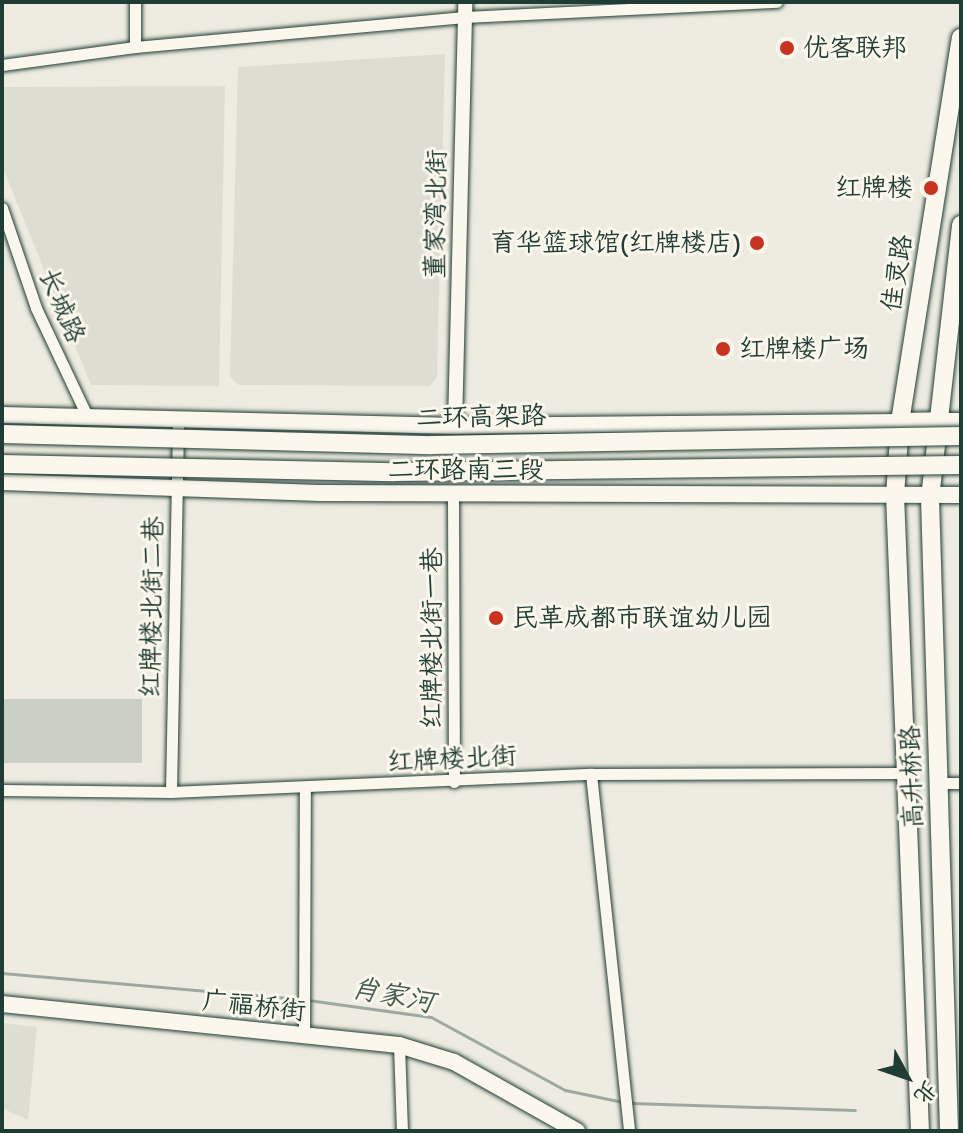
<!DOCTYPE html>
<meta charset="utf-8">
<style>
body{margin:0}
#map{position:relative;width:963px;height:1133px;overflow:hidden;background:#eeece1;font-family:Itim,"LXGW WenKai TC",sans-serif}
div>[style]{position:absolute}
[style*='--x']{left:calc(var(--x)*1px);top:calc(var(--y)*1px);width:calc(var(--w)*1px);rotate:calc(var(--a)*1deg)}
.built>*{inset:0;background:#ddddd2}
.green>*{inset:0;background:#cbcfc4;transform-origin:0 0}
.stream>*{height:3px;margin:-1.5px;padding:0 1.5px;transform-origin:1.5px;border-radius:1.5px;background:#9fa89f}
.roads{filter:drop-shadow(0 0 2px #1f3d34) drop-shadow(0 0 2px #1f3d34)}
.minor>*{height:11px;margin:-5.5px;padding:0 5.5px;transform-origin:5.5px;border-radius:5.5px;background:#fbf7ec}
.tertiary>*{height:14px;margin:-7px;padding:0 7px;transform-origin:7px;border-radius:7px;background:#fbf7ec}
.secondary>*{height:16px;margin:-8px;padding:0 8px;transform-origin:8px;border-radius:8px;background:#fbf7ec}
.primary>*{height:18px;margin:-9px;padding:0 9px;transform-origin:9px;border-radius:9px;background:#fbf7ec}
.bridges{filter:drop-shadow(0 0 2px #1f3d34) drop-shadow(0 0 2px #1f3d34)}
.trunk-bridge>*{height:18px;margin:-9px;padding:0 9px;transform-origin:9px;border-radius:9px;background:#fbf7ec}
.dots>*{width:22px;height:22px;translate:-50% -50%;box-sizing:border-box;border:4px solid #fbf7ec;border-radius:50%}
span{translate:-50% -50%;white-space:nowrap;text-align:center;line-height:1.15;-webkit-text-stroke:6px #fbf7ec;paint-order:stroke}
.poi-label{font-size:26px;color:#1f3d34}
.left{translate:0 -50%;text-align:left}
.right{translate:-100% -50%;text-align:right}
.street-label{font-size:26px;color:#1f3d34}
.water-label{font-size:28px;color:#455d54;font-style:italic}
.frame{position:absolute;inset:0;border:4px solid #1f3d34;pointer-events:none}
.north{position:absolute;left:867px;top:1037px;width:80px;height:80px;-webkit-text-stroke:6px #fbf7ec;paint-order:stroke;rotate:130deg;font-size:22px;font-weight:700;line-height:32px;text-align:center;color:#1f3d34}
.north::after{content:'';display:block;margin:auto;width:28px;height:36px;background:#1f3d34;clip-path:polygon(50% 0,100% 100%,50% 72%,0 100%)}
</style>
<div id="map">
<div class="built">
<div style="clip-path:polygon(445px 54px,437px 377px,430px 386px,239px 385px,230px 377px,238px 67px)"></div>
<div style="clip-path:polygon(225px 86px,219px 386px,91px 385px,2px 166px,2px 87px)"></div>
<div style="clip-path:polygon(2px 1023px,37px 1027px,28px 1120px,2px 1108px)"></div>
</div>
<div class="green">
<div style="left:142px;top:699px;width:64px;height:140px;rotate:90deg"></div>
</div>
<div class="stream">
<div style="--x:2;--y:973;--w:300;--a:5"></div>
<div style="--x:308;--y:1000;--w:124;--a:7.9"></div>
<div style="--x:431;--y:1017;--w:153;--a:28.6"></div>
<div style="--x:565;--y:1090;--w:59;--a:11.7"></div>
<div style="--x:631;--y:1103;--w:224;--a:1.8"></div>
</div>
<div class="roads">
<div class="minor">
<div style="--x:135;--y:2;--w:45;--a:90"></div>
<div style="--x:2;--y:65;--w:134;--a:-7.7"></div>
<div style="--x:135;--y:47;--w:331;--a:-5.2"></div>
<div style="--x:465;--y:17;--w:312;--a:-2.8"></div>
<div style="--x:2;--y:208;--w:106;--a:71.2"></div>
<div style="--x:36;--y:308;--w:122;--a:64.7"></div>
<div style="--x:453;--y:495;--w:287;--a:89.8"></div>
<div style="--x:591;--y:774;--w:359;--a:83.9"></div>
<div style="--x:938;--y:783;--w:23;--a:0"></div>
<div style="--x:2;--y:790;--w:169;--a:0.7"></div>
<div style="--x:171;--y:792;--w:420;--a:-2.5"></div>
<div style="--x:591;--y:774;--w:313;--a:-0.2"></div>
<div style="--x:171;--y:792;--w:370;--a:-88.9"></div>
<div style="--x:304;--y:1035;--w:246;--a:-89.8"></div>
<div style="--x:399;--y:1045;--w:86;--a:88"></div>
</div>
<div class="tertiary">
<div style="--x:455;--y:426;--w:424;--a:-88.6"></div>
</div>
<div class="secondary">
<div style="--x:2;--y:415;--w:453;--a:1.4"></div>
<div style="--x:455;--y:426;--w:445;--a:-0.5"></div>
<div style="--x:939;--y:421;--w:22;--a:0"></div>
<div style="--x:2;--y:482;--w:318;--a:2"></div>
<div style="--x:320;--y:493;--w:641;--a:0.18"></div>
<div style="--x:2;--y:1004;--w:399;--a:5.9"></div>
<div style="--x:399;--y:1045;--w:58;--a:17.2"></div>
<div style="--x:454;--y:1062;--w:141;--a:29.3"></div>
</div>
<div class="primary">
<div style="--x:900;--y:422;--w:39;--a:-1"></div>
<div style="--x:920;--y:1131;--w:635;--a:-92.25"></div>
<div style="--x:895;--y:496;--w:74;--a:-86.1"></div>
<div style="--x:900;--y:422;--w:389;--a:-81"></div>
<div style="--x:949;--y:1131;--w:633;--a:-91.72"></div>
<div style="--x:930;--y:498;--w:275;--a:-83.5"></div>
</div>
</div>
<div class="bridges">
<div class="trunk-bridge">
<div style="--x:2;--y:434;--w:430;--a:1.5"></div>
<div style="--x:432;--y:445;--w:529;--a:-0.97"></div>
<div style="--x:2;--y:464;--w:392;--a:1.2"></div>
<div style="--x:394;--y:472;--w:567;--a:-0.71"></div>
</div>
</div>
<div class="dots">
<div style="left:787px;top:48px;background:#c8321e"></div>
<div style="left:931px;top:188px;background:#c8321e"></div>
<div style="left:757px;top:243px;background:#c8321e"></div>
<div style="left:723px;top:349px;background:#c8321e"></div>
<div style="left:496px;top:618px;background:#c8321e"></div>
</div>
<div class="poi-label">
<span class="left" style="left:803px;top:48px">优客联邦</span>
<span class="right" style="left:913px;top:188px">红牌楼</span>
<span class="right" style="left:741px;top:243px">育华篮球馆(红牌楼店)</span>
<span class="left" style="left:739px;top:349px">红牌楼广场</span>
<span class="left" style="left:512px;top:618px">民革成都市联谊幼儿园</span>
</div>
<div class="street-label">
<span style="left:436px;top:214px;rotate:-89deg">董家湾北街</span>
<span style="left:897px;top:273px;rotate:-81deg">佳灵路</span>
<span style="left:62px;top:306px;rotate:67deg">长城路</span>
<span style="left:481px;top:417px;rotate:-1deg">二环高架路</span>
<span style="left:466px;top:470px">二环路南三段</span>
<span style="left:152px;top:607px;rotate:-89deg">红牌楼北街二巷</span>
<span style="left:432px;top:638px;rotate:-90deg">红牌楼北街一巷</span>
<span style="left:452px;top:759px;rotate:-3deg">红牌楼北街</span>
<span style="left:912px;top:777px;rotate:-92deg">高升桥路</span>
<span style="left:254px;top:1006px;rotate:6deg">广福桥街</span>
</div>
<div class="water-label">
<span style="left:393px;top:994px;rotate:11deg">肖家河</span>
</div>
<div class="frame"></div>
<div class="north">北</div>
</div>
